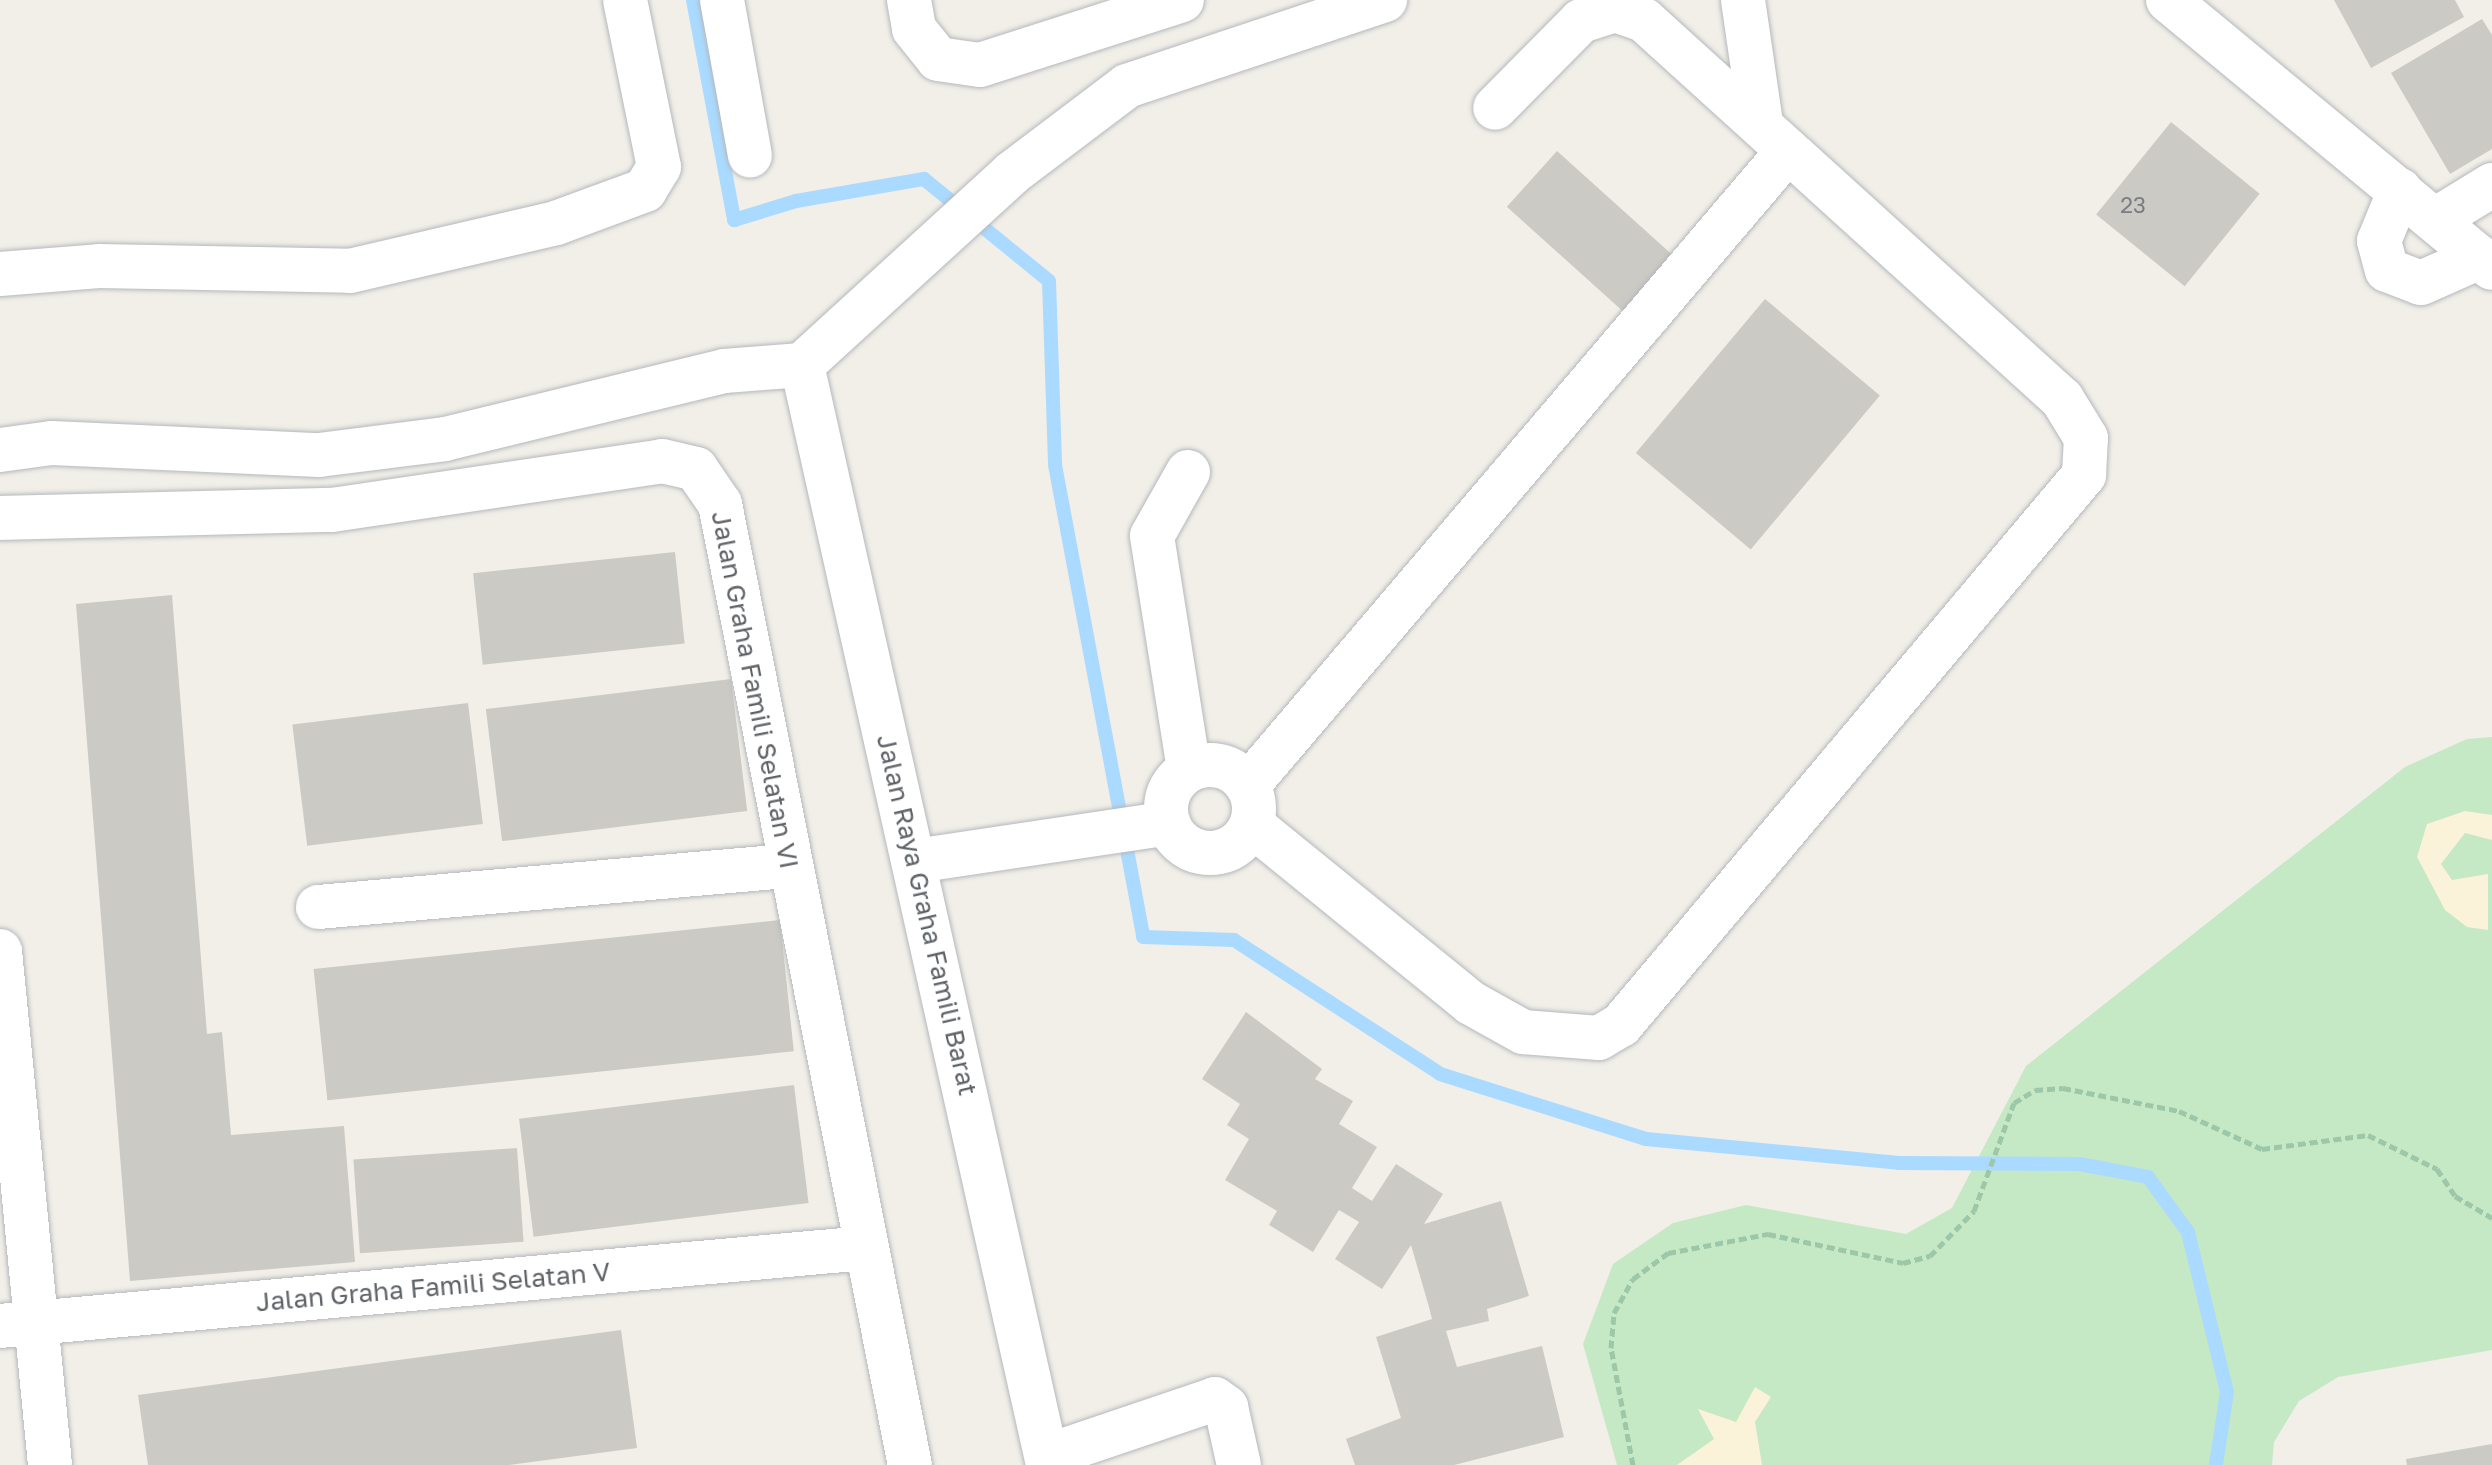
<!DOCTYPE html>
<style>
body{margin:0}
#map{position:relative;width:2492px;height:1465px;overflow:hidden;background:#f1efe8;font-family:"Golos Text",sans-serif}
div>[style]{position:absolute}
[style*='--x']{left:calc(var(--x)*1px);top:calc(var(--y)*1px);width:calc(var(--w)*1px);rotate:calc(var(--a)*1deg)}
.green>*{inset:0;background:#c5e8c5}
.sand>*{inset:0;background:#fbf3d9}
.stream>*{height:14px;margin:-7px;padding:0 7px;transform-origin:7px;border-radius:7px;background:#aadaff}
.building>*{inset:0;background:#cccac5;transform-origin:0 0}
.path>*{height:5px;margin-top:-2.5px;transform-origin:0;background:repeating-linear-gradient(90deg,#9cc7a9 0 8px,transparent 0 12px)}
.roads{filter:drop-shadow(0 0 2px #b5b8bc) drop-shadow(0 0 2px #b5b8bc)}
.minor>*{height:44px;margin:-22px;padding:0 22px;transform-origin:22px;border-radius:22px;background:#fff}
.minor>.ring{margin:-22px;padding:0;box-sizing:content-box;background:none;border:44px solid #fff;border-radius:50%}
.tertiary>*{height:44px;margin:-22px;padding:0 22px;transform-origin:22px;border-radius:22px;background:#fff}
span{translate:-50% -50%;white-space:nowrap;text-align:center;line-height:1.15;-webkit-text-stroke:6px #fff;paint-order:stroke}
.number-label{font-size:22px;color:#7a7d7f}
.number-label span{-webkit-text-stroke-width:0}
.street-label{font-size:26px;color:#5f6368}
</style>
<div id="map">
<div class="green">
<div style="clip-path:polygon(2492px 737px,2492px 1350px,2338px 1377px,2299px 1401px,2274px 1442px,2272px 1465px,1617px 1465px,1583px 1344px,1613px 1264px,1673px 1223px,1746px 1205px,1906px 1234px,1952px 1208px,2026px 1066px,2405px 767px,2467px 739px)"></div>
</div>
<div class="sand">
<div style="clip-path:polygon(2465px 811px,2492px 815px,2492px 840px,2465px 833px,2441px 864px,2452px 880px,2488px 874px,2488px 930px,2467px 927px,2445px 910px,2417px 857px,2427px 824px)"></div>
<div style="clip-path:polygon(1755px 1387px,1771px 1397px,1755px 1422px,1762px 1465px,1677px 1465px,1714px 1439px,1698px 1409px,1736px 1422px)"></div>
</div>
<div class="stream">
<div style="--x:693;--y:0;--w:224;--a:79.4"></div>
<div style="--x:734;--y:220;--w:65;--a:-17"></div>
<div style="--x:796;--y:201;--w:130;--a:-9.8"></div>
<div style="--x:924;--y:179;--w:161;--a:39.2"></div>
<div style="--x:1049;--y:281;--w:184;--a:88.1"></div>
<div style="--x:1055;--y:465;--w:480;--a:79.4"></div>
<div style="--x:1143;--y:937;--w:91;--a:1.9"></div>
<div style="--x:1234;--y:940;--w:246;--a:33"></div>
<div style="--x:1440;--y:1074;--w:216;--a:17.5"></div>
<div style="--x:1646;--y:1139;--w:254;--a:5.4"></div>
<div style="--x:1899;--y:1163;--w:180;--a:0.3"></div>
<div style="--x:2079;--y:1164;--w:70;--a:10.7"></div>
<div style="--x:2148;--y:1177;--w:68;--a:54"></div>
<div style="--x:2188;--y:1232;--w:165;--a:76.3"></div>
<div style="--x:2227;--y:1392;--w:74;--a:98.6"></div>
</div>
<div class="building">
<div style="clip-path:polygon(2334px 0,2455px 0,2464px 17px,2371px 68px)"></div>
<div style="clip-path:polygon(2482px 19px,2492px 35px,2492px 149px,2450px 174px,2391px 73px)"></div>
<div style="left:2171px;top:122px;width:114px;height:119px;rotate:39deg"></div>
<div style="left:1557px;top:151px;width:157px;height:75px;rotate:42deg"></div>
<div style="left:1765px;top:299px;width:150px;height:201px;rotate:40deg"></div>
<div style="left:675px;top:552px;width:92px;height:203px;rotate:84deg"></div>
<div style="clip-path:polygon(172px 595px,207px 1034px,222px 1032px,231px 1135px,344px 1126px,355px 1262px,130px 1281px,76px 604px)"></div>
<div style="left:731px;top:679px;width:133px;height:247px;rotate:83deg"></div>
<div style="left:468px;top:703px;width:122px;height:177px;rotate:83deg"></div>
<div style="left:780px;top:920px;width:132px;height:469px;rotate:84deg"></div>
<div style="clip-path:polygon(1246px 1012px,1322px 1069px,1315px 1079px,1353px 1101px,1339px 1124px,1377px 1147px,1352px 1188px,1372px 1201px,1396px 1164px,1443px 1194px,1424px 1224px,1501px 1201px,1529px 1296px,1487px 1309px,1489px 1321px,1446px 1331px,1457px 1367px,1542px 1346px,1564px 1437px,1454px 1465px,1355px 1465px,1346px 1439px,1401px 1418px,1376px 1337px,1432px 1319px,1429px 1307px,1411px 1245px,1382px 1289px,1335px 1259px,1359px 1222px,1339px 1210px,1313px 1252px,1269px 1225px,1277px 1211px,1225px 1180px,1249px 1139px,1227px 1125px,1240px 1104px,1202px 1079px)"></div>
<div style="left:794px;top:1085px;width:119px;height:277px;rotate:83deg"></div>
<div style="left:517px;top:1148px;width:94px;height:164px;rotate:86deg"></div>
<div style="clip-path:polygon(621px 1330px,637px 1448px,509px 1465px,148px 1465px,138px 1395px)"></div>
<div style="clip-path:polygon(2492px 1444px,2492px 1465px,2407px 1465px,2406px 1459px)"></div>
</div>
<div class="path">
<div style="--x:1633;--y:1465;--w:119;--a:-100.6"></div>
<div style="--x:1611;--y:1348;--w:35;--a:-85"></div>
<div style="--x:1614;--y:1313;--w:39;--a:-61"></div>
<div style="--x:1633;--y:1279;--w:44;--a:-36.6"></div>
<div style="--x:1668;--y:1253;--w:102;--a:-10.8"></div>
<div style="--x:1768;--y:1234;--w:138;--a:12.1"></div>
<div style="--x:1903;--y:1263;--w:28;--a:-15"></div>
<div style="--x:1930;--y:1256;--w:63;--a:-45.6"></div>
<div style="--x:1974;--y:1211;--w:115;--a:-69.7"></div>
<div style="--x:2014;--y:1103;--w:25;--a:-32"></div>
<div style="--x:2035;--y:1090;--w:28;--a:-4"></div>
<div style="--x:2063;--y:1088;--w:118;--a:11.2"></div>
<div style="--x:2179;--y:1111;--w:91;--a:24.6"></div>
<div style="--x:2262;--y:1149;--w:107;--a:-7.5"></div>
<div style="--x:2368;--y:1135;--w:77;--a:26.2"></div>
<div style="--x:2437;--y:1169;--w:32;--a:56"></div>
<div style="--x:2455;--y:1196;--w:43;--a:30.7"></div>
</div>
<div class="roads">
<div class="minor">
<div style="--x:722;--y:0;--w:158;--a:79.8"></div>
<div style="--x:909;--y:0;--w:29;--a:80"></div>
<div style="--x:914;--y:29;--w:38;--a:51"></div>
<div style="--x:938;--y:59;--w:42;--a:8.1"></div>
<div style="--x:980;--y:65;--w:212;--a:-17.8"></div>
<div style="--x:1743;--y:0;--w:125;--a:81.7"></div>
<div style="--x:2168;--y:0;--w:420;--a:39.6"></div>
<div style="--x:2400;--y:190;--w:55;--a:112.4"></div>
<div style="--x:2379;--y:241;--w:30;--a:75"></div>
<div style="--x:2387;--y:270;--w:36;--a:21"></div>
<div style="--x:2421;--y:283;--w:64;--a:-23.8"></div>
<div style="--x:2435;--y:220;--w:67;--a:-31.6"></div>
<div style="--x:0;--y:274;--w:99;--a:-4.6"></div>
<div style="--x:99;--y:266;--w:251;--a:1.1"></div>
<div style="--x:350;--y:271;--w:212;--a:-13.1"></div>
<div style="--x:556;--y:223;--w:95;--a:-20.3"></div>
<div style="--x:645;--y:190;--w:27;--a:-59"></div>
<div style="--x:659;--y:167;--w:170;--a:-101.5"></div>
<div style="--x:0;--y:450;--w:52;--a:-7.7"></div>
<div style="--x:52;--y:443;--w:267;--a:2.6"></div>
<div style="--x:319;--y:455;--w:127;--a:-7.2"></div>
<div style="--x:445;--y:439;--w:287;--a:-13.7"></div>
<div style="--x:724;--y:371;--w:78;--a:-4.4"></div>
<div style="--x:802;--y:365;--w:1127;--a:77.39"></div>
<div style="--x:1188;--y:472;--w:73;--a:119.4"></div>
<div style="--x:1152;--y:536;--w:237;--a:81"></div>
<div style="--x:0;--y:518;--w:332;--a:-1.4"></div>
<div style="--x:332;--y:510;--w:334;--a:-8.4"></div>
<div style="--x:662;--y:461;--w:35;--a:13"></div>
<div style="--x:696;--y:469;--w:42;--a:55.6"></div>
<div style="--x:720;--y:504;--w:980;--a:78.82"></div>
<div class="ring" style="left:1166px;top:765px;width:44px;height:44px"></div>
<div style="--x:1248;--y:785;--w:833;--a:-49.58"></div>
<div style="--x:1252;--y:825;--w:282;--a:39.1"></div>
<div style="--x:1471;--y:1003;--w:60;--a:29.1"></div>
<div style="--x:1523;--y:1032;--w:76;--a:4.5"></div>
<div style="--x:1599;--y:1038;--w:26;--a:-31"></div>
<div style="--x:1621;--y:1025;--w:719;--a:-49.91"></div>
<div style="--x:2084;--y:475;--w:37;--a:-87"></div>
<div style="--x:2086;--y:438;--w:46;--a:-121.6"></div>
<div style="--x:2062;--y:399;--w:564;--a:-137.8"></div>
<div style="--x:1644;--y:20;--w:31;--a:-161"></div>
<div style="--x:1615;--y:10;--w:36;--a:162"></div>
<div style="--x:1581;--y:21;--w:122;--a:134.7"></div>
<div style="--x:915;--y:861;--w:256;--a:-8.5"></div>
<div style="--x:318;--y:907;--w:473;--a:-5"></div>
<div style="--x:0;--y:951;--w:516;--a:84.44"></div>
<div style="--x:0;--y:1326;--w:869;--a:-5.15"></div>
<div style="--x:1047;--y:1456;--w:177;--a:-18.7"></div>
<div style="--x:1215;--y:1399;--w:14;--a:36"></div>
<div style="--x:1226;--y:1407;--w:59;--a:77.4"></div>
</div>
<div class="tertiary">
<div style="--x:802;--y:365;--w:285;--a:-42.4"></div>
<div style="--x:1012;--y:173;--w:144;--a:-37.1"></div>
<div style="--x:1127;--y:86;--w:272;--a:-18.4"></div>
</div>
</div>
<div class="number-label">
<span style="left:2133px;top:205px">23</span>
</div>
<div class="street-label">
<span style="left:755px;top:690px;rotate:79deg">Jalan Graha Famili Selatan VI</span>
<span style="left:927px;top:915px;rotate:77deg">Jalan Raya Graha Famili Barat</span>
<span style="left:433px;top:1287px;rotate:-5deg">Jalan Graha Famili Selatan V</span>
</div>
</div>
